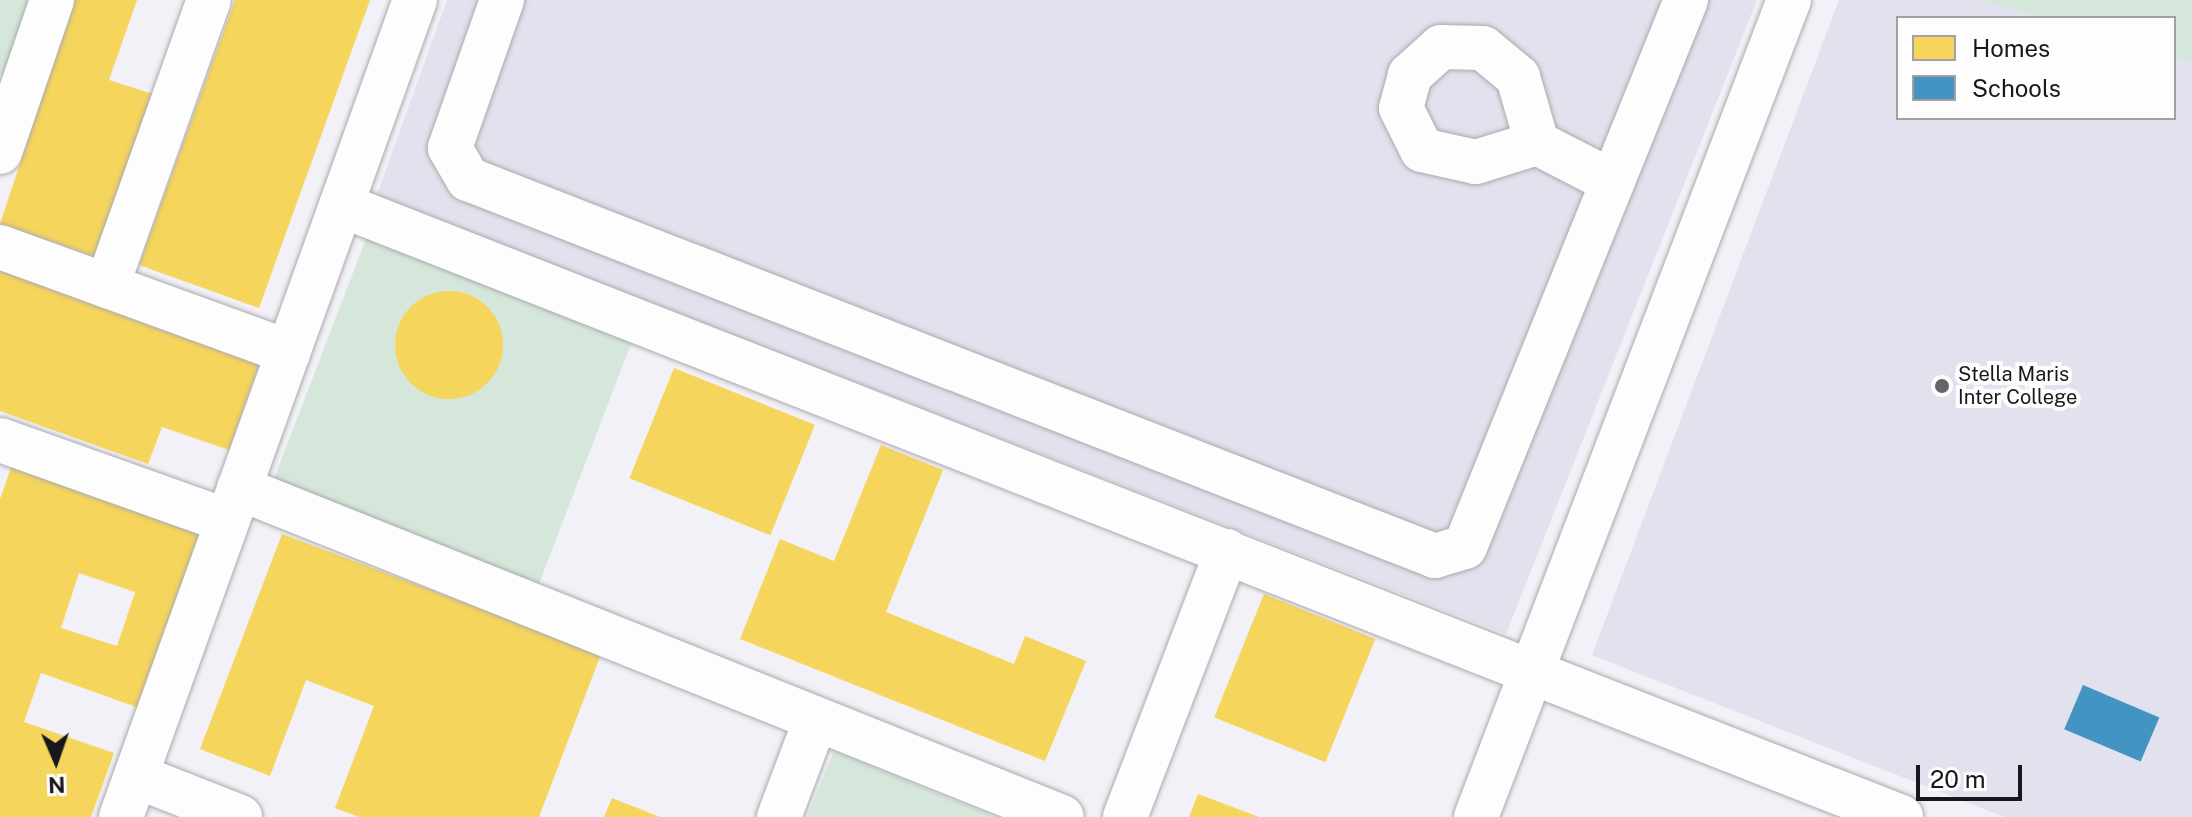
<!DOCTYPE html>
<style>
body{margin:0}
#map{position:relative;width:2192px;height:817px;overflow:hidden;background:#f1f1f7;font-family:"Public Sans",sans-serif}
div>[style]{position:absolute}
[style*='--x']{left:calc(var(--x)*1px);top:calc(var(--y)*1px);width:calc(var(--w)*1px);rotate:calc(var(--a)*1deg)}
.built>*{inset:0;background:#e1e2ed}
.green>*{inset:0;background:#d5e7da;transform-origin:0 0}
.homes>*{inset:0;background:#f6d55c;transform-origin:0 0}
.round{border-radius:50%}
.schools>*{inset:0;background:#4393c3;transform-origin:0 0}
.roads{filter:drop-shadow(0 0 2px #aaaaae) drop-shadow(0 0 2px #aaaaae)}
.minor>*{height:44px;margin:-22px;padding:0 22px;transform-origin:22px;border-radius:22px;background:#fdfdfe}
.dots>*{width:22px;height:22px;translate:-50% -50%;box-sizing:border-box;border:4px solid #fdfdfd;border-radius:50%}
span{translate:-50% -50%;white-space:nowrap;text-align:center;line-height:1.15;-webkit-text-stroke:8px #fdfdfd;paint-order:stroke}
.poi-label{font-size:20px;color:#18181c}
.left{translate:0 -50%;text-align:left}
.legend{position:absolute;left:1896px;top:16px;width:280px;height:104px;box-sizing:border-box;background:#fdfdfd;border:2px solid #a1a1a3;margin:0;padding:10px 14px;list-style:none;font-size:24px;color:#18181c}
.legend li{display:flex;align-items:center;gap:16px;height:40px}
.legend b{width:40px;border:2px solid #a1a1a3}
.north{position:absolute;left:16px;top:721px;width:80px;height:80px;-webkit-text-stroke:6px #fdfdfd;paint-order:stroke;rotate:178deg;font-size:22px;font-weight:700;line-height:32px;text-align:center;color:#18181c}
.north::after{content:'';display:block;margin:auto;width:28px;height:36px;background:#18181c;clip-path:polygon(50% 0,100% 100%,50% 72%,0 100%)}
.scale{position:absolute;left:1916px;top:765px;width:106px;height:36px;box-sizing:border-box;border:4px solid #18181c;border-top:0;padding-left:10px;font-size:24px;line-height:28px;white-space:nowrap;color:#18181c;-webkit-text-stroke:6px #fdfdfd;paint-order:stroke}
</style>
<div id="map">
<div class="built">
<div style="clip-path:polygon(447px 0,1757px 0,1506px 634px,376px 197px)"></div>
<div style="clip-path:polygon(1839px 0,1980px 0,2041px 18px,1898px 18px,1898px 118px,2174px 118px,2174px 57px,2192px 63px,2192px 817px,2004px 817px,1592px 655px)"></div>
</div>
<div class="green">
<div style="clip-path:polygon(0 0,37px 0,10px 77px,0 74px)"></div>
<div style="clip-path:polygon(1980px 0,2192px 0,2192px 63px,2174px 57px,2174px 18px,2041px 18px)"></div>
<div style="left:366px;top:239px;width:285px;height:261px;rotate:21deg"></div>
<div style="clip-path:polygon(834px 751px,996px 817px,807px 817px)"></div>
</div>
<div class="homes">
<div style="clip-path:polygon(74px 0,137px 0,109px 80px,153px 94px,96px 257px,0 224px)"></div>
<div style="clip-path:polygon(235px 0,370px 0,259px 308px,139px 265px)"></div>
<div style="clip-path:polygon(0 260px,263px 354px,229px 450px,162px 427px,148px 464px,0 411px)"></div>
<div class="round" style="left:395px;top:291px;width:108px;height:108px"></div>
<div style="left:674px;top:368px;width:152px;height:119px;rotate:22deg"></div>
<div style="clip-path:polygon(881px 445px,943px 470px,886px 612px,1014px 664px,1025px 636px,1086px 661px,1045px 761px,740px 639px,780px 539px,834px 561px)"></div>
<div style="clip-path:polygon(evenodd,12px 465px,201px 532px,139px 708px,41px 673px,24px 722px,114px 753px,91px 817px,0 817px,0 499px,12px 465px,79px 573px,135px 592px,117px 646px,61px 628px,79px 573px)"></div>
<div style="clip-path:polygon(282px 534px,601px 654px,539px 817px,359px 817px,335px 808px,374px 706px,306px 680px,270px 776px,200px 749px)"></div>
<div style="left:1264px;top:594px;width:120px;height:133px;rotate:22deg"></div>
<div style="clip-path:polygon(1198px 794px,1259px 817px,1189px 817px)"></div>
<div style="clip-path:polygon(612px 798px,660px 817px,604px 817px)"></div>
</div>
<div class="schools">
<div style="left:2083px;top:685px;width:83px;height:48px;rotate:23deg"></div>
</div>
<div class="roads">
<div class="minor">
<div style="--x:502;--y:0;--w:157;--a:109.4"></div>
<div style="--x:450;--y:148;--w:36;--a:60"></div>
<div style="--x:468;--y:179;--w:1038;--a:21.3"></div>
<div style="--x:1435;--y:556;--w:31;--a:-17"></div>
<div style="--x:1465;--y:547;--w:590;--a:-68"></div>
<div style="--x:1537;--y:143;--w:69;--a:-106.1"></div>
<div style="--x:1518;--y:77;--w:45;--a:-140.4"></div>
<div style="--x:1483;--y:48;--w:42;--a:-178.6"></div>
<div style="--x:1441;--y:47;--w:42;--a:137.9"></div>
<div style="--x:1410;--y:75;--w:34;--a:105"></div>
<div style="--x:1401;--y:108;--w:47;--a:63.4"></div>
<div style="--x:1422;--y:150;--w:55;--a:12.5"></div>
<div style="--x:1476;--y:162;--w:64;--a:-17.3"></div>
<div style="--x:1537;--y:143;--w:85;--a:27.2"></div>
<div style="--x:0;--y:152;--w:161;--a:-71.1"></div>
<div style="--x:341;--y:205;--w:1676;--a:21.42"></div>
<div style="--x:0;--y:247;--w:307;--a:20"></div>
<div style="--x:107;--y:286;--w:304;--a:-70.4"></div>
<div style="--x:0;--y:440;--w:241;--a:19.6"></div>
<div style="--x:239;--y:488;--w:886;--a:21.79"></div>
<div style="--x:136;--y:776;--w:112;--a:21.5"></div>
<div style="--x:121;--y:817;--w:868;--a:-70.21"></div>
<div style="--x:779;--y:817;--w:105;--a:-69.3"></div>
<div style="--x:1125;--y:817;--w:285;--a:-69"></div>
<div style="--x:1476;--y:817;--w:875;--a:-69.04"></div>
</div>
</div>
<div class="dots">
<div style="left:1942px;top:386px;background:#646469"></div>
</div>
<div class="poi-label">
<span class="left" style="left:1958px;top:386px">Stella Maris<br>Inter College</span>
</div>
<ul class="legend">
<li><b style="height:22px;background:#f6d55c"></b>Homes</li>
<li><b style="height:22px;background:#4393c3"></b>Schools</li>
</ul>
<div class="north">N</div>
<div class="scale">20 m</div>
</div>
